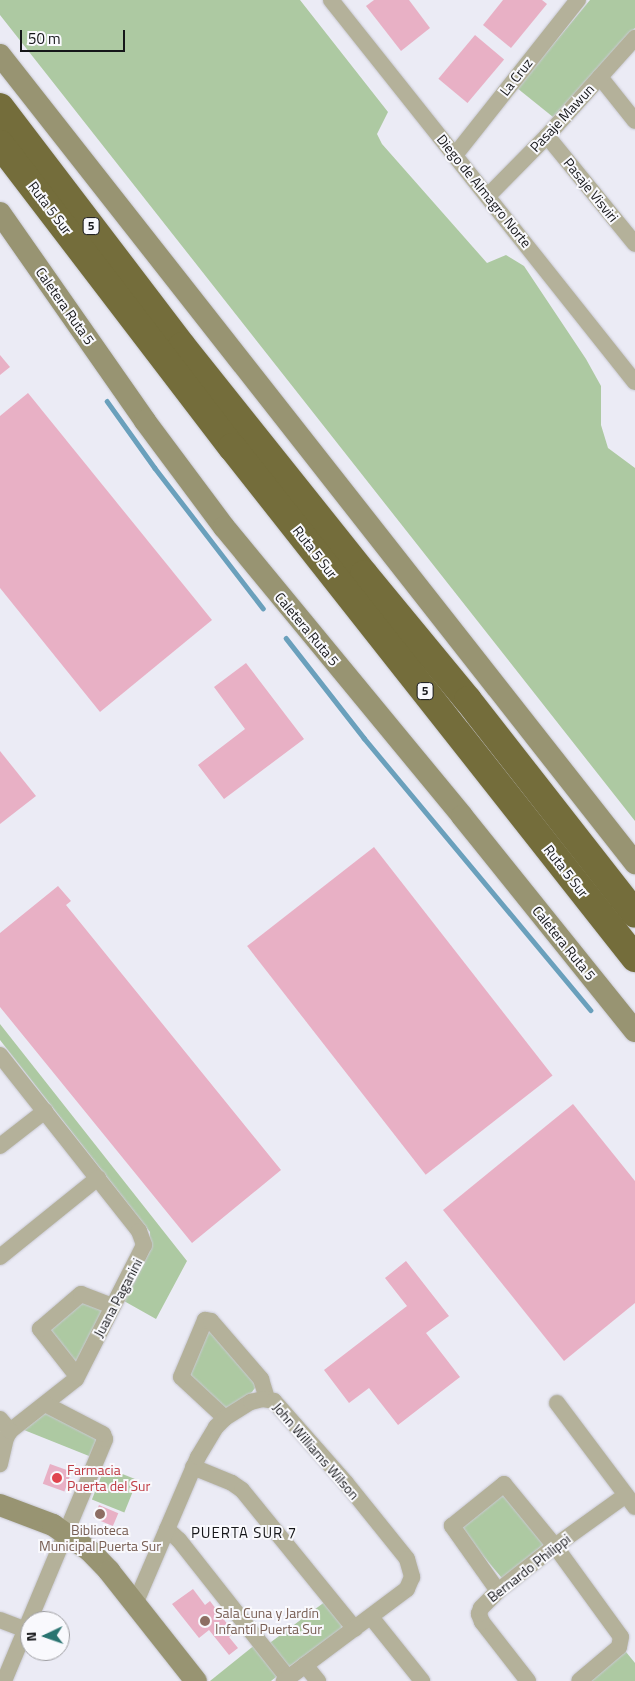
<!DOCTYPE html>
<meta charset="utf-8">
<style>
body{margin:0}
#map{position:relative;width:635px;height:1681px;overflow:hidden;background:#ebebf5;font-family:"Titillium Web",sans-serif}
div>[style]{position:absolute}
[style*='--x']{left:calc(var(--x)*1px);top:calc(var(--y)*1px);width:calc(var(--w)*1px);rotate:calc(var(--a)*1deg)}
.green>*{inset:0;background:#adc9a2;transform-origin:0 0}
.stream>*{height:4.5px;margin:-2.25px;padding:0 2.25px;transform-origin:2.25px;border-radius:2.25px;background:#6aa0bc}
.building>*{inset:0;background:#e8b0c5;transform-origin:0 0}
.roads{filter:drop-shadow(0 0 1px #c9c9d2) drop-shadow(0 0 1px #c9c9d2)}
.street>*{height:16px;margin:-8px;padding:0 8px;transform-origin:8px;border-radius:8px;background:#b4b19a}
.secondary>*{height:22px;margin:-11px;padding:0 11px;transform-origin:11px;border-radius:11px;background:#989472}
.highway>*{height:28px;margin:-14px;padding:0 14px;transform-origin:14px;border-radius:14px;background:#746d3b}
.dots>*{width:14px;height:14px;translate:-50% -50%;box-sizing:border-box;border:2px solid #f9f9fd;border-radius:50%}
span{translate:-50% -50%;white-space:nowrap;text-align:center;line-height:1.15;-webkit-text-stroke:4px #f9f9fd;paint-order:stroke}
.shield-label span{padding:1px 4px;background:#f9f9fd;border:1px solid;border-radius:4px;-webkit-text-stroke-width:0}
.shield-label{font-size:12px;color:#151619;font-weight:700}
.street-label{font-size:14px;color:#151619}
.health-label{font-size:14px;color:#be3a42}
.left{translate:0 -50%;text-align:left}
.education-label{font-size:14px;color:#785e54}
.neighbourhood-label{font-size:15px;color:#151619;letter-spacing:1px}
.north{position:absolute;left:20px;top:1611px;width:50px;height:50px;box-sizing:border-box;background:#f9f9fd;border:1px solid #9e9ea2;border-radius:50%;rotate:267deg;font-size:14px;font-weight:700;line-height:20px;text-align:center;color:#151619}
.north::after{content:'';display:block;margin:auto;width:18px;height:22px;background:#2a7471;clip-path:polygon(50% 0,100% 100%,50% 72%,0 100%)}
.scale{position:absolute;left:20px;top:30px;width:105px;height:22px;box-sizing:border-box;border:2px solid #151619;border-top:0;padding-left:6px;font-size:15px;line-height:18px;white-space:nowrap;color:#151619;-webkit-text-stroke:4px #f9f9fd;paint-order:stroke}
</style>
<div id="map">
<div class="green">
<div style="clip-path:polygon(0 0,300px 0,388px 112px,377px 134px,382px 144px,487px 263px,506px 255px,524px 266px,586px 359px,601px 386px,601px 425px,608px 448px,635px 468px,635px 821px,0 15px)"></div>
<div style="clip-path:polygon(590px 0,635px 0,635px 28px,553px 117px,517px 88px)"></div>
<div style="clip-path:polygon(0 1024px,187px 1261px,156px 1319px,124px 1301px,150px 1251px,150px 1232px,0 1040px)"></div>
<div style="clip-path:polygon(80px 1299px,101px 1308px,102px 1311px,77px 1362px,74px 1363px,47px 1327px)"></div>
<div style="clip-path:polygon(210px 1328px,257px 1385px,252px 1392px,224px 1410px,185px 1374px)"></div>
<div style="clip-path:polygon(47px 1412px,98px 1437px,94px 1458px,24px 1430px)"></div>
<div style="left:105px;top:1467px;width:35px;height:35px;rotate:22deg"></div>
<div style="left:501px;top:1490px;width:69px;height:56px;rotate:50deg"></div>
<div style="clip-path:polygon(326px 1601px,342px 1625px,341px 1630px,287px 1668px,267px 1645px)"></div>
<div style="clip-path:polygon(256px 1644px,277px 1672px,276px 1677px,271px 1681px,210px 1681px)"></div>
<div style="clip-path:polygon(622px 1647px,635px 1663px,635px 1681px,585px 1681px)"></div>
</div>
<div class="stream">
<div style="--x:107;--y:401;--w:82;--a:54.4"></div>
<div style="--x:155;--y:468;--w:177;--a:52.4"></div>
<div style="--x:286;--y:638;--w:127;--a:52"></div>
<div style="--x:364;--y:738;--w:354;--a:50.2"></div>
</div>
<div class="building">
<div style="clip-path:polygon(374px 0,409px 0,430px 28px,401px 51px,366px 6px)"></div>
<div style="clip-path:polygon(503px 0,542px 0,547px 4px,511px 48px,483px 25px)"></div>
<div style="left:475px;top:35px;width:38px;height:57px;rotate:40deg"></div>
<div style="clip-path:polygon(0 355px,10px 367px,0 375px)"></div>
<div style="clip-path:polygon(28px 393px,212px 620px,100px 712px,0 588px,0 416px)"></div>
<div style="clip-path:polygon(246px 663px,304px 739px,224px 799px,198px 765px,245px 729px,214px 687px)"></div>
<div style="clip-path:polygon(0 751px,36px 796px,0 824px)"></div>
<div style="left:374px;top:847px;width:290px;height:161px;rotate:52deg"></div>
<div style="clip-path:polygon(58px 886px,71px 901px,66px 905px,281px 1170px,192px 1243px,0 1007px,0 933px)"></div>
<div style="clip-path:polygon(573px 1104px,635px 1181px,635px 1303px,564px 1361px,443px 1210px)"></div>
<div style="clip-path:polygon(406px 1261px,449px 1316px,426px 1333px,460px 1377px,398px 1425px,369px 1388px,349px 1403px,324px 1370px,407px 1306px,385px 1278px)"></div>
<div style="left:50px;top:1464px;width:23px;height:21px;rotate:20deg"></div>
<div style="left:99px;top:1505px;width:21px;height:14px;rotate:23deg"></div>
<div style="clip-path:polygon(193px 1589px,205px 1605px,210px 1601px,234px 1633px,229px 1637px,238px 1648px,229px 1655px,209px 1630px,199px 1638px,172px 1604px)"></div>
</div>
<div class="roads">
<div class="street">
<div style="--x:331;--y:0;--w:488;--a:51.5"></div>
<div style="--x:600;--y:77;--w:56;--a:51.5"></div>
<div style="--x:547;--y:136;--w:139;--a:50.8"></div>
<div style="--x:455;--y:155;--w:198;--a:-51.6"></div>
<div style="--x:488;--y:196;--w:84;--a:-45.5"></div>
<div style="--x:547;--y:136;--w:132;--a:-48.1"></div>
<div style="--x:0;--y:1055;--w:224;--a:51.7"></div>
<div style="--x:139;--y:1231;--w:15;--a:70"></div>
<div style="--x:144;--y:1245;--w:150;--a:116.9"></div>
<div style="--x:76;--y:1379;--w:84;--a:141.8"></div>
<div style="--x:10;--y:1431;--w:8;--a:120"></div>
<div style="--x:6;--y:1438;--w:27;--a:103"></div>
<div style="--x:0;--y:1146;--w:57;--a:-37.9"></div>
<div style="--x:0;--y:1257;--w:126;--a:-38.9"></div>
<div style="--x:77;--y:1376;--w:60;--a:-128.2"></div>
<div style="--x:40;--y:1329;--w:54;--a:-40.5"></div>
<div style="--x:81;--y:1294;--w:34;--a:21"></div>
<div style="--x:557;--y:1403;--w:130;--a:53.1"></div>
<div style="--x:225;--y:1418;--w:60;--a:-137"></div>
<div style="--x:181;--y:1377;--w:62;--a:-67.2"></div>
<div style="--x:205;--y:1320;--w:6;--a:9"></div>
<div style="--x:211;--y:1321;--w:77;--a:49.2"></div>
<div style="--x:261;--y:1379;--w:21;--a:73"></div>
<div style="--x:0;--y:1419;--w:16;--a:50"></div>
<div style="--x:193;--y:1467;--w:42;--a:22.3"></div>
<div style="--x:232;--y:1483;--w:12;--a:35"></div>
<div style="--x:242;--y:1490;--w:179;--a:50.9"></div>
<div style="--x:167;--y:1529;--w:16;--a:43"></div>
<div style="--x:179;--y:1540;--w:176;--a:51.7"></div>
<div style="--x:498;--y:1591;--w:80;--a:-125.3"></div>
<div style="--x:452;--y:1526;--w:67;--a:-38.9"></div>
<div style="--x:504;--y:1484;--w:80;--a:50.6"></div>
<div style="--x:555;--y:1546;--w:112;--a:54"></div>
<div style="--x:621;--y:1637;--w:10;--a:101"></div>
<div style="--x:619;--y:1647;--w:52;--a:139.6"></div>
<div style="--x:135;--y:1604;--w:160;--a:-66.8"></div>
<div style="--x:198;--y:1457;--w:35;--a:-59"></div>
<div style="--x:216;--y:1427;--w:13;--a:-45"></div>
<div style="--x:225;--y:1418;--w:31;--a:-32"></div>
<div style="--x:251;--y:1402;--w:12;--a:-14"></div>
<div style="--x:263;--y:1399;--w:11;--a:10"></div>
<div style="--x:274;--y:1401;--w:109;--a:48.7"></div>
<div style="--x:346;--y:1483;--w:97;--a:51.2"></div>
<div style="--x:407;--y:1559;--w:19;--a:74"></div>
<div style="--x:412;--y:1577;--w:13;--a:113"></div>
<div style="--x:407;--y:1589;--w:154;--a:143.2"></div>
<div style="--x:371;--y:1617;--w:82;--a:51.4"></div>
<div style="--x:0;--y:1620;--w:26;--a:21"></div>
<div style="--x:305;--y:1665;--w:21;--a:51"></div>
<div style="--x:4;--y:1681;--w:262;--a:-67.3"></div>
<div style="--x:105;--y:1439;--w:5;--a:-112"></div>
<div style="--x:103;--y:1434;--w:65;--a:-152.7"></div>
<div style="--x:528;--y:1681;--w:75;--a:-127.9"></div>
<div style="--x:482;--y:1622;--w:9;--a:-111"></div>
<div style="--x:479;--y:1614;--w:6;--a:-72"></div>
<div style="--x:481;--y:1608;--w:24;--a:-45"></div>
<div style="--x:498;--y:1591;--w:73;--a:-38.3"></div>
<div style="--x:555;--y:1546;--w:87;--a:-35.7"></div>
</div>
<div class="secondary">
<div style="--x:0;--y:55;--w:1028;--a:51.84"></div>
<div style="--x:0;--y:213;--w:254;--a:55.1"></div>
<div style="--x:145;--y:421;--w:132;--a:53.3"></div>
<div style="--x:224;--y:527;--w:374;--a:50.5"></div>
<div style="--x:462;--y:816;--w:276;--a:51.2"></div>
<div style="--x:0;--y:1505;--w:57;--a:20.7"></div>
<div style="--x:53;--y:1525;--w:45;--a:35.1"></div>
<div style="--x:90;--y:1551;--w:28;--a:46"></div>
<div style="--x:109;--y:1571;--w:140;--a:51.7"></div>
</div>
<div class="highway">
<div style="--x:0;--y:107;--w:300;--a:52.7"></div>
<div style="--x:182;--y:346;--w:292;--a:51.4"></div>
<div style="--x:364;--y:574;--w:163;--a:50.5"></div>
<div style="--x:468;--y:700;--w:271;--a:52"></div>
<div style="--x:0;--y:144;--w:382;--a:52.6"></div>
<div style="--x:232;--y:447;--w:651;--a:51.74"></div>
</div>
</div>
<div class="dots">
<div style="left:57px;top:1478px;background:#e0444e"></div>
<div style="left:100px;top:1514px;background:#8d6e63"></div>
<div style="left:205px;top:1621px;background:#8d6e63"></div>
</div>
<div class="shield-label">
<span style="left:91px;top:226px">5</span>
<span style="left:425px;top:691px">5</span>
</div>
<div class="street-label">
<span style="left:516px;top:77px;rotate:-52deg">La Cruz</span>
<span style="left:562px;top:118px;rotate:-47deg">Pasaje Mawun</span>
<span style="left:591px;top:190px;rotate:51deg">Pasaje Visviri</span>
<span style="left:484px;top:191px;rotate:51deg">Diego de Almagro Norte</span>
<span style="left:50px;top:208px;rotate:53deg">Ruta 5 Sur</span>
<span style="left:65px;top:306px;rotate:55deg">Caletera Ruta 5</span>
<span style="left:315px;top:552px;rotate:52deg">Ruta 5 Sur</span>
<span style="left:307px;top:629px;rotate:50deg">Caletera Ruta 5</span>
<span style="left:566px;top:871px;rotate:52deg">Ruta 5 Sur</span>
<span style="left:564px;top:943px;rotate:51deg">Caletera Ruta 5</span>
<span style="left:118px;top:1298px;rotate:-62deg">Juana Paganini</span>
<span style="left:316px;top:1451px;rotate:49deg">John Williams Wilson</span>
<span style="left:529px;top:1568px;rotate:-38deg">Bernardo Philippi</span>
</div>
<div class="health-label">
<span class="left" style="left:67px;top:1478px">Farmacia<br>Puerta del Sur</span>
</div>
<div class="education-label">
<span style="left:100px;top:1538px">Biblioteca<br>Municipal Puerta Sur</span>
<span class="left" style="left:215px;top:1621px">Sala Cuna y Jardín<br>Infantíl Puerta Sur</span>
</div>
<div class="neighbourhood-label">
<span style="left:244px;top:1533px">PUERTA SUR 7</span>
</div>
<div class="north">N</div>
<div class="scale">50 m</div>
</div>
